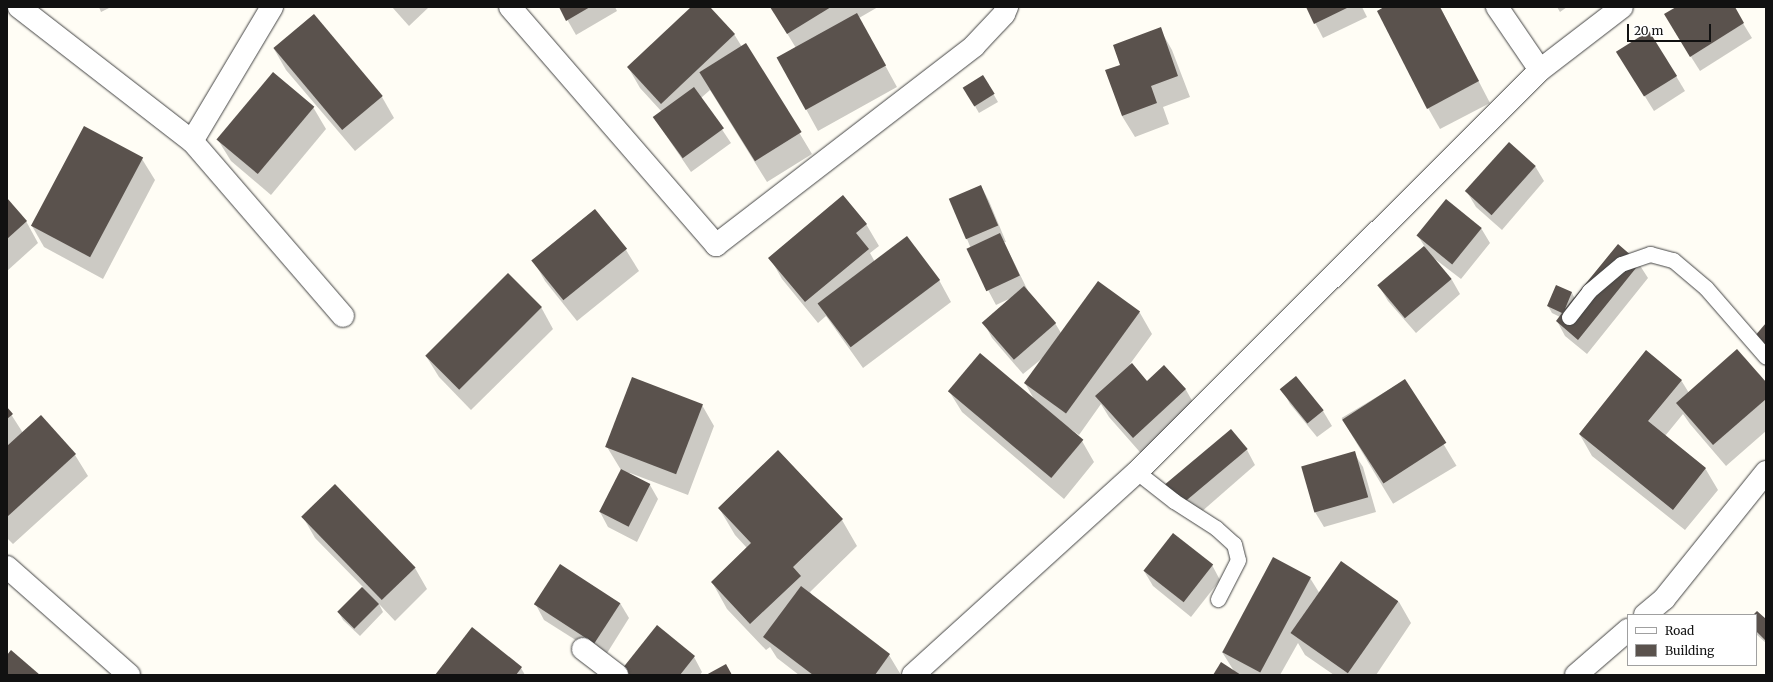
<!DOCTYPE html>
<style>
body{margin:0}
#map{position:relative;width:1773px;height:682px;overflow:hidden;background:#fffdf5;font-family:Merriweather,serif}
div>[style]{position:absolute}
[style*='--x']{left:calc(var(--x)*1px);top:calc(var(--y)*1px);width:calc(var(--w)*1px);rotate:calc(var(--a)*1deg)}
.shadow>*{inset:0;background:#0003;transform-origin:0 0}
.building>*{inset:0;background:#5a524d;transform-origin:0 0}
.roads{filter:drop-shadow(0 0 1px #444) drop-shadow(0 0 1px #444)}
.lane>*{height:15px;margin:-7.5px;padding:0 7.5px;transform-origin:7.5px;border-radius:7.5px;background:#fff}
.street>*{height:22px;margin:-11px;padding:0 11px;transform-origin:11px;border-radius:11px;background:#fff}
span{translate:-50% -50%;white-space:nowrap;text-align:center;line-height:1.15;-webkit-text-stroke:4px #fff;paint-order:stroke}
.frame{position:absolute;inset:0;border:8px solid #111;pointer-events:none}
.legend{position:absolute;left:1627px;top:614px;width:130px;height:52px;box-sizing:border-box;background:#fff;border:1px solid #a0a0a0;margin:0;padding:5px 7px;list-style:none;font-size:12px;color:#111}
.legend li{display:flex;align-items:center;gap:8px;height:20px}
.legend b{width:20px;border:1px solid #a0a0a0}
.scale{position:absolute;left:1627px;top:24px;width:84px;height:18px;box-sizing:border-box;border:2px solid #111;border-top:0;padding-left:5px;font-size:12px;line-height:14px;white-space:nowrap;color:#111;-webkit-text-stroke:3px #fff;paint-order:stroke}
</style>
<div id="map">
<div class="shadow">
<div style="clip-path:polygon(99px 7px,111px 7px,101px 12px)"></div>
<div style="clip-path:polygon(392px 7px,429px 7px,409px 26px)"></div>
<div style="clip-path:polygon(560px 7px,615px 7px,617px 11px,576px 35px)"></div>
<div style="clip-path:polygon(692px 7px,709px 7px,734px 34px,742px 47px,746px 44px,812px 154px,767px 182px,710px 90px,701px 98px,731px 143px,691px 172px,654px 118px,662px 112px,640px 88px,628px 67px)"></div>
<div style="clip-path:polygon(771px 7px,878px 7px,859px 18px,897px 87px,818px 131px,778px 58px,796px 48px)"></div>
<div style="clip-path:polygon(1307px 7px,1362px 7px,1367px 17px,1323px 38px)"></div>
<div style="clip-path:polygon(1386px 7px,1440px 7px,1490px 103px,1440px 129px,1428px 108px)"></div>
<div style="clip-path:polygon(1557px 7px,1567px 7px,1560px 12px)"></div>
<div style="clip-path:polygon(1678px 7px,1733px 7px,1752px 38px,1700px 71px,1674px 30px)"></div>
<div style="clip-path:polygon(313px 15px,382px 97px,394px 118px,355px 151px,286px 70px,274px 49px)"></div>
<div style="clip-path:polygon(1160px 29px,1172px 50px,1190px 97px,1163px 107px,1169px 124px,1135px 137px,1122px 116px,1121px 65px)"></div>
<div style="clip-path:polygon(1626px 66px,1676px 76px,1685px 91px,1654px 111px)"></div>
<div style="left:983px;top:76px;width:30px;height:22px;rotate:60deg"></div>
<div style="clip-path:polygon(313px 107px,326px 129px,271px 195px,231px 161px,218px 140px)"></div>
<div style="clip-path:polygon(142px 159px,155px 180px,103px 279px,44px 247px,32px 226px)"></div>
<div style="clip-path:polygon(1535px 166px,1544px 181px,1502px 230px,1476px 207px,1467px 192px)"></div>
<div style="clip-path:polygon(981px 186px,989px 201px,1006px 242px,1004px 242px,1028px 291px,1055px 323px,1061px 333px,1098px 283px,1140px 313px,1152px 334px,1130px 364px,1147px 382px,1164px 366px,1186px 390px,1198px 411px,1146px 459px,1109px 417px,1101px 404px,1079px 435px,1069px 428px,1068px 429px,1082px 441px,1094px 462px,1064px 499px,962px 412px,949px 391px,1035px 401px,1025px 383px,1044px 357px,1023px 374px,992px 338px,984px 323px,1011px 298px,996px 305px,988px 290px,967px 239px)"></div>
<div style="clip-path:polygon(7px 200px,26px 221px,38px 243px,7px 271px)"></div>
<div style="clip-path:polygon(594px 210px,626px 250px,639px 271px,577px 321px,545px 281px,533px 260px)"></div>
<div style="clip-path:polygon(866px 224px,879px 246px,870px 253px,875px 262px,939px 280px,951px 302px,863px 368px,826px 316px,818px 323px,782px 279px,770px 258px)"></div>
<div style="clip-path:polygon(1481px 228px,1490px 243px,1461px 279px,1431px 256px,1452px 280px,1460px 294px,1416px 333px,1388px 301px,1379px 286px,1425px 247px,1418px 236px)"></div>
<div style="clip-path:polygon(1639px 264px,1648px 278px,1587px 354px,1565px 336px,1557px 321px,1560px 317px,1552px 313px,1548px 306px,1557px 286px,1572px 293px,1575px 299px)"></div>
<div style="clip-path:polygon(541px 307px,553px 329px,471px 410px,439px 377px,426px 356px)"></div>
<div style="clip-path:polygon(1296px 377px,1323px 411px,1332px 426px,1317px 437px,1290px 404px,1282px 389px)"></div>
<div style="left:1405px;top:380px;width:100px;height:74px;rotate:59deg"></div>
<div style="clip-path:polygon(1681px 380px,1689px 393px,1766px 383px,1766px 431px,1726px 466px,1690px 424px,1683px 414px,1665px 436px,1705px 468px,1718px 490px,1685px 530px,1592px 456px,1580px 435px)"></div>
<div style="clip-path:polygon(702px 405px,714px 426px,688px 495px,630px 473px,629px 474px,650px 485px,658px 499px,637px 542px,608px 527px,600px 512px,621px 470px,607px 447px)"></div>
<div style="clip-path:polygon(7px 408px,23px 433px,41px 417px,75px 455px,88px 476px,13px 544px,7px 538px)"></div>
<div style="clip-path:polygon(1247px 450px,1255px 465px,1192px 520px,1176px 500px)"></div>
<div style="clip-path:polygon(1354px 453px,1363px 467px,1376px 512px,1324px 527px,1315px 512px)"></div>
<div style="clip-path:polygon(719px 508px,842px 520px,857px 546px,810px 592px,812px 595px,889px 655px,901px 675px,799px 675px,777px 658px,770px 647px,766px 650px,727px 609px,712px 582px,747px 548px,735px 535px)"></div>
<div style="clip-path:polygon(303px 517px,415px 568px,427px 589px,395px 621px,379px 604px,383px 612px,360px 636px,343px 620px,339px 613px,363px 587px,315px 538px)"></div>
<div style="clip-path:polygon(1212px 565px,1220px 580px,1191px 617px,1153px 586px,1144px 571px)"></div>
<div style="clip-path:polygon(1310px 578px,1320px 594px,1399px 602px,1411px 623px,1376px 675px,1334px 675px,1305px 655px,1298px 643px,1280px 675px,1214px 675px,1234px 671px,1222px 652px)"></div>
<div style="clip-path:polygon(620px 603px,629px 618px,604px 658px,544px 620px,536px 605px)"></div>
<div style="clip-path:polygon(1757px 612px,1766px 621px,1766px 643px,1756px 634px,1755px 615px)"></div>
<div style="clip-path:polygon(694px 657px,702px 672px,700px 675px,627px 675px,623px 669px)"></div>
<div style="clip-path:polygon(521px 668px,525px 675px,436px 675px)"></div>
</div>
<div class="building">
<div style="clip-path:polygon(559px 7px,590px 7px,566px 21px)"></div>
<div style="clip-path:polygon(691px 7px,710px 7px,735px 34px,661px 104px,627px 67px)"></div>
<div style="clip-path:polygon(770px 7px,831px 7px,787px 34px)"></div>
<div style="clip-path:polygon(1306px 7px,1349px 7px,1314px 24px)"></div>
<div style="clip-path:polygon(1384px 7px,1440px 7px,1479px 81px,1427px 109px,1377px 11px)"></div>
<div style="clip-path:polygon(1676px 7px,1735px 7px,1744px 23px,1690px 57px,1664px 14px)"></div>
<div style="left:857px;top:13px;width:60px;height:92px;rotate:61deg"></div>
<div style="left:314px;top:14px;width:107px;height:53px;rotate:50deg"></div>
<div style="clip-path:polygon(1161px 27px,1178px 76px,1151px 86px,1157px 103px,1122px 116px,1105px 70px,1120px 65px,1113px 45px)"></div>
<div style="left:1649px;top:31px;width:53px;height:39px;rotate:58deg"></div>
<div style="left:746px;top:43px;width:105px;height:55px;rotate:58deg"></div>
<div style="left:273px;top:72px;width:54px;height:88px;rotate:40deg"></div>
<div style="left:983px;top:75px;width:22px;height:24px;rotate:58deg"></div>
<div style="left:694px;top:87px;width:51px;height:51px;rotate:54deg"></div>
<div style="left:84px;top:126px;width:67px;height:113px;rotate:28deg"></div>
<div style="left:1509px;top:142px;width:36px;height:66px;rotate:42deg"></div>
<div style="left:981px;top:185px;width:44px;height:35px;rotate:67deg"></div>
<div style="clip-path:polygon(843px 195px,867px 224px,856px 233px,869px 249px,805px 302px,768px 258px)"></div>
<div style="clip-path:polygon(7px 198px,27px 221px,7px 239px)"></div>
<div style="left:1446px;top:199px;width:46px;height:47px;rotate:39deg"></div>
<div style="left:595px;top:209px;width:51px;height:82px;rotate:51deg"></div>
<div style="left:1000px;top:233px;width:47px;height:37px;rotate:65deg"></div>
<div style="left:907px;top:236px;width:55px;height:112px;rotate:53deg"></div>
<div style="clip-path:polygon(1618px 244px,1640px 263px,1578px 340px,1556px 321px,1562px 313px,1547px 306px,1556px 285px,1572px 292px,1565px 309px)"></div>
<div style="left:1424px;top:246px;width:43px;height:61px;rotate:50deg"></div>
<div style="left:508px;top:273px;width:48px;height:117px;rotate:45deg"></div>
<div style="left:1098px;top:281px;width:52px;height:126px;rotate:36deg"></div>
<div style="left:1024px;top:286px;width:49px;height:56px;rotate:49deg"></div>
<div style="clip-path:polygon(1766px 323px,1766px 348px,1754px 337px)"></div>
<div style="clip-path:polygon(1737px 349px,1766px 382px,1766px 399px,1713px 445px,1676px 403px)"></div>
<div style="clip-path:polygon(1646px 350px,1682px 380px,1648px 421px,1706px 468px,1673px 510px,1579px 434px)"></div>
<div style="left:980px;top:353px;width:135px;height:50px;rotate:40deg"></div>
<div style="clip-path:polygon(1132px 363px,1147px 381px,1164px 365px,1186px 389px,1133px 438px,1095px 396px)"></div>
<div style="left:1296px;top:376px;width:44px;height:21px;rotate:51deg"></div>
<div style="left:632px;top:377px;width:76px;height:75px;rotate:21deg"></div>
<div style="left:1405px;top:379px;width:76px;height:75px;rotate:57deg"></div>
<div style="clip-path:polygon(7px 407px,13px 414px,7px 419px)"></div>
<div style="clip-path:polygon(41px 415px,76px 454px,7px 517px,7px 446px)"></div>
<div style="left:1231px;top:429px;width:26px;height:86px;rotate:50deg"></div>
<div style="clip-path:polygon(778px 450px,843px 519px,793px 567px,801px 576px,750px 624px,711px 582px,751px 543px,718px 508px)"></div>
<div style="left:1355px;top:451px;width:48px;height:56px;rotate:74deg"></div>
<div style="left:621px;top:469px;width:33px;height:48px;rotate:27deg"></div>
<div style="left:335px;top:484px;width:116px;height:47px;rotate:46deg"></div>
<div style="left:1173px;top:533px;width:51px;height:48px;rotate:38deg"></div>
<div style="left:1273px;top:557px;width:43px;height:108px;rotate:28deg"></div>
<div style="left:1341px;top:561px;width:70px;height:88px;rotate:35deg"></div>
<div style="left:560px;top:564px;width:72px;height:48px;rotate:33deg"></div>
<div style="clip-path:polygon(801px 586px,890px 654px,875px 675px,813px 675px,763px 637px)"></div>
<div style="left:362px;top:587px;width:24px;height:35px;rotate:45deg"></div>
<div style="clip-path:polygon(1757px 611px,1766px 619px,1766px 641px,1756px 631px,1756px 615px,1753px 615px)"></div>
<div style="clip-path:polygon(657px 625px,695px 656px,680px 675px,630px 675px,622px 669px)"></div>
<div style="clip-path:polygon(472px 627px,522px 667px,516px 675px,435px 675px)"></div>
<div style="clip-path:polygon(11px 650px,40px 675px,7px 675px,7px 655px)"></div>
<div style="clip-path:polygon(1221px 662px,1241px 675px,1213px 675px)"></div>
<div style="clip-path:polygon(726px 664px,732px 675px,706px 675px)"></div>
</div>
<div class="roads">
<div class="lane">
<div style="--x:1569;--y:317;--w:33;--a:-52"></div>
<div style="--x:1589;--y:291;--w:42;--a:-40.2"></div>
<div style="--x:1621;--y:264;--w:31;--a:-19"></div>
<div style="--x:1650;--y:254;--w:24;--a:15"></div>
<div style="--x:1673;--y:260;--w:43;--a:40.3"></div>
<div style="--x:1706;--y:288;--w:91;--a:49"></div>
<div style="--x:1137;--y:472;--w:47;--a:38.1"></div>
<div style="--x:1174;--y:501;--w:50;--a:32.7"></div>
<div style="--x:1216;--y:528;--w:24;--a:42"></div>
<div style="--x:1234;--y:544;--w:16;--a:76"></div>
<div style="--x:1238;--y:560;--w:44;--a:117.1"></div>
</div>
<div class="street">
<div style="--x:19;--y:7;--w:219;--a:37.8"></div>
<div style="--x:272;--y:7;--w:156;--a:120.8"></div>
<div style="--x:192;--y:141;--w:231;--a:49.2"></div>
<div style="--x:510;--y:7;--w:315;--a:49.1"></div>
<div style="--x:716;--y:245;--w:326;--a:-37.6"></div>
<div style="--x:974;--y:46;--w:44;--a:-46.8"></div>
<div style="--x:1004;--y:14;--w:8;--a:-67"></div>
<div style="--x:1497;--y:7;--w:76;--a:55.7"></div>
<div style="--x:7;--y:567;--w:163;--a:41.5"></div>
<div style="--x:1645;--y:615;--w:25;--a:-40"></div>
<div style="--x:1664;--y:599;--w:163;--a:-51.2"></div>
<div style="--x:583;--y:649;--w:43;--a:37.4"></div>
<div style="--x:913;--y:675;--w:302;--a:-42.2"></div>
<div style="--x:1137;--y:472;--w:569;--a:-44.93"></div>
<div style="--x:1540;--y:70;--w:103;--a:-37.5"></div>
<div style="--x:1576;--y:675;--w:69;--a:-40.9"></div>
</div>
</div>
<div class="frame"></div>
<ul class="legend">
<li><b style="height:5px;background:#fff"></b>Road</li>
<li><b style="height:11px;background:#5a524d"></b>Building</li>
</ul>
<div class="scale">20 m</div>
</div>
